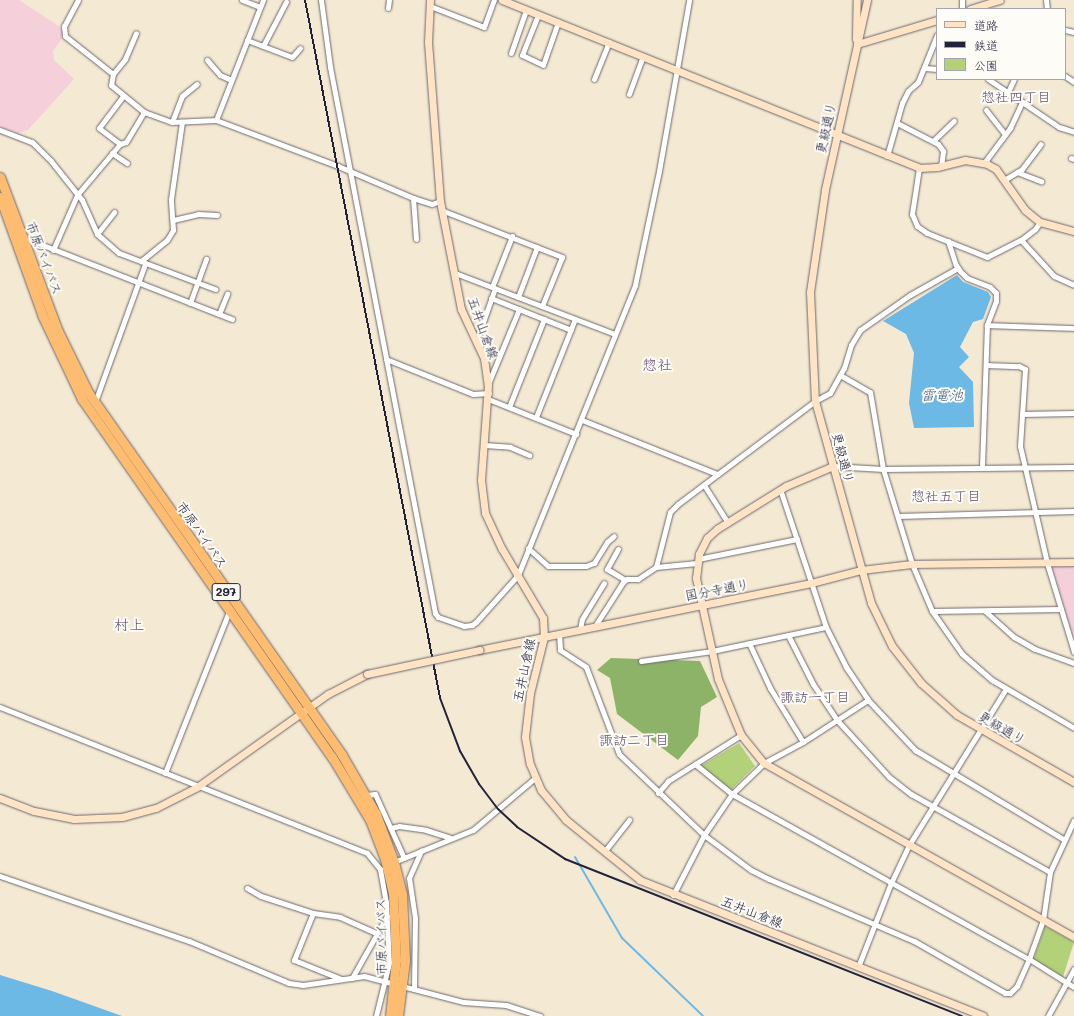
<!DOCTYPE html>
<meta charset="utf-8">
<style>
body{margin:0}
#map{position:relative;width:1074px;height:1016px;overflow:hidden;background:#f4e9d2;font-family:Mali,"Klee One",sans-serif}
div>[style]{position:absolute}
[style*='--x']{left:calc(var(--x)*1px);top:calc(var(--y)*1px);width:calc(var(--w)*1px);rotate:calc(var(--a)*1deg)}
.built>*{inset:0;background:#f5cfda}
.green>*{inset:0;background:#b2d179}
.forest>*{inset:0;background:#8db369}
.water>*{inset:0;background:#6cb9e6}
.stream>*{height:2px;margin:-1px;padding:0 1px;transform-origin:1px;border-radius:1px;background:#6cb9e6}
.roads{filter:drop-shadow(0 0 1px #6c6870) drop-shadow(0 0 1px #6c6870)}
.street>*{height:5px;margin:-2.5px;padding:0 2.5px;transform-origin:2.5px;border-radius:2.5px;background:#fff}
.secondary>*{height:7px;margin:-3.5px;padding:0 3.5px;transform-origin:3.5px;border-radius:3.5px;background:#fee4c5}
.highway>*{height:9px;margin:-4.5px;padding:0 4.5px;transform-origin:4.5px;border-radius:4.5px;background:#fdbc6f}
.rail>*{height:2px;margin:-1px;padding:0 1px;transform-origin:1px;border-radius:1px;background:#22223b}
.bridges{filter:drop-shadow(0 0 1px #6c6870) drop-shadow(0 0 1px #6c6870)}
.secondary-bridge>*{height:7px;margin:-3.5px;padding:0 3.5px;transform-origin:3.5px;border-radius:3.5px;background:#fee4c5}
span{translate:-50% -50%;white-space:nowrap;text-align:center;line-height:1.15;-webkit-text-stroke:4px #fdfcf7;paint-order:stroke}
.shield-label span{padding:1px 3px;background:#fdfcf7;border:1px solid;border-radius:3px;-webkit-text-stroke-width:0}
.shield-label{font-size:12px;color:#22223b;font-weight:700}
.street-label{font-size:13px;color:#22223b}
.neighbourhood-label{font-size:14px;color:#634f6f}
.water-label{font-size:14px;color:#405e7f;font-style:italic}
.quarter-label{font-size:15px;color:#634f6f}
.legend{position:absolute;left:936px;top:8px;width:130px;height:72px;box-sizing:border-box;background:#fdfcf7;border:1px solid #a5a5ac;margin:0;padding:5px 7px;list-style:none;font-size:12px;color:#22223b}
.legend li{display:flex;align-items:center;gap:8px;height:20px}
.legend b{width:20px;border:1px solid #a5a5ac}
</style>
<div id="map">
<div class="built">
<div style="clip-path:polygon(0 0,19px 0,60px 27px,63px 37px,53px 51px,54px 60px,74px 79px,28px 130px,19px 133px,0 127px)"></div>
<div style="clip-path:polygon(1074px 566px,1074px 639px,1052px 567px)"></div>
</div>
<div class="green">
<div style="clip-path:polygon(739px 743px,755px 766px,730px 791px,699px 767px)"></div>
<div style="clip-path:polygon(1045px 926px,1074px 942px,1063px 977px,1033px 961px)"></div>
</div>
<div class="forest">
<div style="clip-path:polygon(611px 658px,700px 661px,717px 697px,701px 707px,698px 736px,678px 760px,617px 714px,610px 678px,597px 670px)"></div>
</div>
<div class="water">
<div style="clip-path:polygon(957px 275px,963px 282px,988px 292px,991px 297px,983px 319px,973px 322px,960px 347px,969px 357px,959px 367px,973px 382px,974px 427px,914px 428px,909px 403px,914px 353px,906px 334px,883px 321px)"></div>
<div style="clip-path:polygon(0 975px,52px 991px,122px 1016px,0 1016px)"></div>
</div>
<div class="stream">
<div style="--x:575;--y:857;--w:94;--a:59.9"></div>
<div style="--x:622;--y:938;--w:112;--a:43.9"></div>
</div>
<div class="roads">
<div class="street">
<div style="--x:78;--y:0;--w:30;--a:118"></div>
<div style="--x:64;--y:26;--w:10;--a:84"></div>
<div style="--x:65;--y:36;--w:61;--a:38.4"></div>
<div style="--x:113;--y:74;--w:11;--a:100"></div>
<div style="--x:111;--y:85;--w:43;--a:39.3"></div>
<div style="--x:144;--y:112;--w:30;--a:20"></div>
<div style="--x:172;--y:122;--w:44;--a:-2.6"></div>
<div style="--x:216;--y:120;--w:130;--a:20.7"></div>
<div style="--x:338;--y:166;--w:82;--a:23.1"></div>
<div style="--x:413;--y:198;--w:20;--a:18"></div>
<div style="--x:432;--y:204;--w:9;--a:-21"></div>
<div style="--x:242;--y:0;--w:19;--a:21"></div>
<div style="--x:321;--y:0;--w:68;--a:82.3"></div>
<div style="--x:330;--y:67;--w:556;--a:79.11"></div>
<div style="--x:435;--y:613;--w:5;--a:53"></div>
<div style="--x:438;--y:617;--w:28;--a:19"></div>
<div style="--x:464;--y:626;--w:8;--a:-7"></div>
<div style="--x:472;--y:625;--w:5;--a:-37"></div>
<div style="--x:476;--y:622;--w:63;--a:-48.2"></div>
<div style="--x:518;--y:575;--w:313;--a:-68"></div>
<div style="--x:635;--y:285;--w:116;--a:-78.1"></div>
<div style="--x:659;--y:171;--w:174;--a:-80"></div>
<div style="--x:1046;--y:0;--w:9;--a:84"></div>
<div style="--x:430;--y:6;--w:58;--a:21.3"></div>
<div style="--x:484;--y:27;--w:29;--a:-70"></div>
<div style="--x:388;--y:8;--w:8;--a:-83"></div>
<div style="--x:962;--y:9;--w:9;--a:-90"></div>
<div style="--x:538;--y:15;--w:43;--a:111.8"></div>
<div style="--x:522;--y:55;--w:23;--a:25"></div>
<div style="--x:543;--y:65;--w:46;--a:-70.8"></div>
<div style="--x:1065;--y:30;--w:9;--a:13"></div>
<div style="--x:247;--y:40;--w:48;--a:20.7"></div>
<div style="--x:292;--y:57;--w:12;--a:-48"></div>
<div style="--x:263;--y:46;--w:50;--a:-62.4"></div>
<div style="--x:511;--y:53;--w:46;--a:-70.8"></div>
<div style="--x:207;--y:60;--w:20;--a:49"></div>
<div style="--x:220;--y:75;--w:12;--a:24"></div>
<div style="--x:925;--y:68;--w:12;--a:5"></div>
<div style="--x:113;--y:74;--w:19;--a:-51"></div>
<div style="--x:125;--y:59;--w:28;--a:-67"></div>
<div style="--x:1065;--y:76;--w:11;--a:34"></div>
<div style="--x:594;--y:79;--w:40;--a:-68"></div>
<div style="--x:988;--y:79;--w:86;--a:34.1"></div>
<div style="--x:1059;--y:127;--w:16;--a:18"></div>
<div style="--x:1008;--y:92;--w:14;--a:-65"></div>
<div style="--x:629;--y:94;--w:40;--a:-69.8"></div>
<div style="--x:986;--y:110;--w:31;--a:52"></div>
<div style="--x:216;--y:120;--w:129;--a:-68.6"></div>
<div style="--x:172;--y:122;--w:28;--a:-69"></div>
<div style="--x:182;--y:96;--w:19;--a:-39"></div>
<div style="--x:897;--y:123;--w:46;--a:27.1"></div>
<div style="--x:938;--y:144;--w:9;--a:54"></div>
<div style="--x:943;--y:151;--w:16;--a:97"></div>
<div style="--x:0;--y:130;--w:34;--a:21"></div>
<div style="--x:32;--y:142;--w:27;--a:45"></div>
<div style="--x:51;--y:161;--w:50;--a:51.5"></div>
<div style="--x:82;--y:200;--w:37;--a:66"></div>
<div style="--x:97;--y:234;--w:29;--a:41"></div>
<div style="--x:119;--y:253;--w:103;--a:20.6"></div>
<div style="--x:933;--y:141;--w:29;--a:-44"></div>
<div style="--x:120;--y:144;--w:6;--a:-18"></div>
<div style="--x:126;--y:142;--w:35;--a:-59"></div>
<div style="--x:112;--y:153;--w:18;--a:34"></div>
<div style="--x:887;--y:156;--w:55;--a:-74.2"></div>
<div style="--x:902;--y:103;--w:13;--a:-63"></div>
<div style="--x:908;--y:91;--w:13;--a:-42"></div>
<div style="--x:918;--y:82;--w:51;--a:-68"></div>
<div style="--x:1071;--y:158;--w:3;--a:18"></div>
<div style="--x:984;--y:163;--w:44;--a:-53.4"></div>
<div style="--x:1010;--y:128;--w:29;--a:-65"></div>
<div style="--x:919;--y:168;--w:47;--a:98.7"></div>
<div style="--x:912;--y:214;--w:13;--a:67"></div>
<div style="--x:917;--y:226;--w:12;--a:35"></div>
<div style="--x:927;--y:233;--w:65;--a:21.8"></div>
<div style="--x:987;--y:257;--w:38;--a:-27"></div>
<div style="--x:1021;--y:240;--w:18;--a:-38"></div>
<div style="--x:1035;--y:229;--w:9;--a:-54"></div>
<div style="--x:1017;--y:172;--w:26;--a:21"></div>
<div style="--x:1004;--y:180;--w:21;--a:-31"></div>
<div style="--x:1022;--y:169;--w:31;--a:-53"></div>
<div style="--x:413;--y:198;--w:41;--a:85.8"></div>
<div style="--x:441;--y:210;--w:130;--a:21.2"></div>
<div style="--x:562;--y:257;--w:53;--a:112.2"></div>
<div style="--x:173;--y:220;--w:26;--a:-13"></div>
<div style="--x:198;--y:214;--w:19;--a:3"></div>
<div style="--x:97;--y:234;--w:28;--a:-52"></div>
<div style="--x:1021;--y:240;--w:49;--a:47.5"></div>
<div style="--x:1054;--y:276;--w:22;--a:24"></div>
<div style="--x:948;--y:241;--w:25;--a:72"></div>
<div style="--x:956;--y:265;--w:7;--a:56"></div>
<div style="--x:960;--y:271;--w:10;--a:45"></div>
<div style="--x:967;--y:278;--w:25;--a:21"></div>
<div style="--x:990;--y:287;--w:8;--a:45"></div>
<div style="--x:996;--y:293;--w:8;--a:90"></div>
<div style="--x:996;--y:301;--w:26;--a:111"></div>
<div style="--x:24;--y:242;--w:6;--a:-18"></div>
<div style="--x:30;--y:240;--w:217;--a:21.4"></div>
<div style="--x:53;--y:250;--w:60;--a:-66.4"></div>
<div style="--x:77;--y:195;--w:67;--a:-49.9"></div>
<div style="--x:120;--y:144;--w:26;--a:-143"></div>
<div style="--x:99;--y:128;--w:40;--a:-53"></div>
<div style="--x:141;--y:261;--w:33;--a:-39"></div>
<div style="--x:167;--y:240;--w:12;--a:-59"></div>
<div style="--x:173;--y:230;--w:31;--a:-94"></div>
<div style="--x:171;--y:199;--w:78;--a:-81.9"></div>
<div style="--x:455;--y:273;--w:171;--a:20.9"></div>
<div style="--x:492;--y:287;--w:55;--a:-68.6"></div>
<div style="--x:518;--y:297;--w:53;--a:-69.2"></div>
<div style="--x:491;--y:298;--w:86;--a:21.8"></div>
<div style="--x:190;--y:303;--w:47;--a:-70"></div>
<div style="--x:219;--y:314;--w:22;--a:-68"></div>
<div style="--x:476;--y:342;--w:57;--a:-70.6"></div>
<div style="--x:386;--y:359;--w:94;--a:21.9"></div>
<div style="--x:473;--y:394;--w:16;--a:-4"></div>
<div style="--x:986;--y:365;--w:33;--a:2"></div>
<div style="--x:1019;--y:366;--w:7;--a:27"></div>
<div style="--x:1025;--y:369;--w:77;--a:93.7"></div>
<div style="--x:1020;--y:446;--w:120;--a:77"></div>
<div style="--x:1047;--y:563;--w:93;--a:73.1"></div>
<div style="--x:840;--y:375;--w:34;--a:30"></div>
<div style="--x:870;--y:392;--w:78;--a:80.4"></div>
<div style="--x:883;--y:469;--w:99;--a:73"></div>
<div style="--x:912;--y:564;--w:51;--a:66.9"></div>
<div style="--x:932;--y:611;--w:52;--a:55.1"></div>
<div style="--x:962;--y:654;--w:40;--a:41"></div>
<div style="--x:992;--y:680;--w:95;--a:30.3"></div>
<div style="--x:488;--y:384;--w:81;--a:-67.5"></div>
<div style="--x:488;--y:399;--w:95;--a:21.7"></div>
<div style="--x:95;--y:402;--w:147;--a:-70.1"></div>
<div style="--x:509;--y:407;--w:95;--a:-68.3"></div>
<div style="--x:1022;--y:414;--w:52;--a:-1.1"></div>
<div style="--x:536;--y:417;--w:105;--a:-68.3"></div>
<div style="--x:582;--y:420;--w:145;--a:21.8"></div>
<div style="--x:484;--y:445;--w:26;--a:4"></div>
<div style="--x:510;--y:447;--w:21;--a:23"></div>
<div style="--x:833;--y:466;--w:50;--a:3.4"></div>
<div style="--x:883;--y:469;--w:191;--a:-0.6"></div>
<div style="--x:982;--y:467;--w:142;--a:-88"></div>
<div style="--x:987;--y:325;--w:87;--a:2"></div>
<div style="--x:704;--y:485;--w:45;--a:57.7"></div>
<div style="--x:780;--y:489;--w:145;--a:71.6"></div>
<div style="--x:826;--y:627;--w:45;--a:63.4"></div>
<div style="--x:846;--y:667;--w:40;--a:56"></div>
<div style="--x:868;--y:700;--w:69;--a:46.8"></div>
<div style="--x:915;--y:750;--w:173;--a:31"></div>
<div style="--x:898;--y:516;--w:176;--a:-1.6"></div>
<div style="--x:528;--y:548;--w:27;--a:42"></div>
<div style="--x:548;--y:566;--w:38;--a:0"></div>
<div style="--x:586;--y:566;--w:9;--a:-21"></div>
<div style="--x:594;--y:563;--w:25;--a:-58"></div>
<div style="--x:607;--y:542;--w:9;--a:-41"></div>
<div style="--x:618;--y:549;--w:23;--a:119"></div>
<div style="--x:607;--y:569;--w:21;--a:31"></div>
<div style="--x:698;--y:559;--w:101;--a:-11.4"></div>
<div style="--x:656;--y:567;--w:41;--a:-5.6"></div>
<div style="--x:932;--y:611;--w:129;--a:-0.9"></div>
<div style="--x:985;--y:611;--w:39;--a:42"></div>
<div style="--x:1014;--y:637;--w:24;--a:30"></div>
<div style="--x:1035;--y:649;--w:41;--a:19.7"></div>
<div style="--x:595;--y:626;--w:52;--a:-57.5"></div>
<div style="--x:623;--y:582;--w:5;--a:-37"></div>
<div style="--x:627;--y:579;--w:11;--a:0"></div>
<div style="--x:638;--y:579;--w:22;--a:-34"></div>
<div style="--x:656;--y:567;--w:57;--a:-75.7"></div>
<div style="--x:670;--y:512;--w:11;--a:-45"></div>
<div style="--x:678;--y:504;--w:171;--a:-36.9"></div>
<div style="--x:815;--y:401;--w:17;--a:-28"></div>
<div style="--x:830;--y:393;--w:29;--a:-61"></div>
<div style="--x:844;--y:368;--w:24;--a:-73"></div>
<div style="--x:851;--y:345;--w:17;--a:-59"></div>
<div style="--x:860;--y:330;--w:61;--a:-35"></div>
<div style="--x:910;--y:295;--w:55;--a:-29.4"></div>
<div style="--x:580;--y:629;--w:10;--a:-79"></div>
<div style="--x:582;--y:619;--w:42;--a:-58.6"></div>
<div style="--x:559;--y:634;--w:16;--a:86"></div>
<div style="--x:560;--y:650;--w:31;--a:33"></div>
<div style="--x:586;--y:667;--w:93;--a:69.2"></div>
<div style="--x:619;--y:754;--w:117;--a:43.6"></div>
<div style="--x:704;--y:835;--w:59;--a:36.7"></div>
<div style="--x:751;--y:870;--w:20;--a:27"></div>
<div style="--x:769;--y:879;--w:158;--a:23.2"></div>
<div style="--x:914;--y:941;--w:105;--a:29.7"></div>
<div style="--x:1005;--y:993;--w:5;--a:0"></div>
<div style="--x:1010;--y:993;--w:10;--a:-45"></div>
<div style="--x:1017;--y:986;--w:30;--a:-66"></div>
<div style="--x:1029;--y:959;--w:41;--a:-70.3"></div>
<div style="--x:1043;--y:920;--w:49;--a:-81.7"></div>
<div style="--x:1050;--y:872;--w:57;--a:-65.2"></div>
<div style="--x:788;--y:635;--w:55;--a:63"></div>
<div style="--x:813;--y:684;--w:43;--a:56.3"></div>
<div style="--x:837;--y:720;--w:77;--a:47.6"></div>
<div style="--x:889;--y:777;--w:28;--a:38"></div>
<div style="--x:911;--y:794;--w:159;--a:29.3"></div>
<div style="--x:749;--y:643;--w:50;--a:65"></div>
<div style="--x:770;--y:688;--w:63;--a:58.6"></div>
<div style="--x:641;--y:661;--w:72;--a:-8"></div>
<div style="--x:712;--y:651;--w:116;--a:-11.9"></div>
<div style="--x:0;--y:707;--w:395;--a:21.7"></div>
<div style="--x:367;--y:853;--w:21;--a:51"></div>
<div style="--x:380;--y:869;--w:34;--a:80"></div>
<div style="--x:386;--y:902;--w:61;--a:87.2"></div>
<div style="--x:389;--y:963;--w:55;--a:103.8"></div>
<div style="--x:695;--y:764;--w:48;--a:39"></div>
<div style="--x:732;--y:794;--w:340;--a:29.1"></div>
<div style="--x:1029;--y:959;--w:53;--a:31.9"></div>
<div style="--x:165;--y:773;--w:174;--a:-68.4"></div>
<div style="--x:658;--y:793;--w:16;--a:-50"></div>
<div style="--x:668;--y:781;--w:86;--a:-32.2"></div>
<div style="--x:367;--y:795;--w:8;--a:-7"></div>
<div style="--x:375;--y:794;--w:70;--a:65.6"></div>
<div style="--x:391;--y:828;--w:8;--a:-14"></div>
<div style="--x:399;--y:826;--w:27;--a:8"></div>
<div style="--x:426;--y:830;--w:25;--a:18"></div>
<div style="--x:604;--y:852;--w:41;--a:-52"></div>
<div style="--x:394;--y:862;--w:85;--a:-22.1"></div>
<div style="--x:473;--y:830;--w:81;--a:-40"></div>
<div style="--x:0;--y:876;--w:200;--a:19"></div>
<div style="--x:189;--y:941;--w:108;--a:22.8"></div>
<div style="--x:289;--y:983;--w:14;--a:8"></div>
<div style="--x:303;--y:985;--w:62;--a:-8.4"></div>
<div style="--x:364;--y:976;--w:102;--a:14.7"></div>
<div style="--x:463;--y:1002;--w:43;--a:4"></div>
<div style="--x:506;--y:1005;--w:36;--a:18"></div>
<div style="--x:247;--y:888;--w:16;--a:30"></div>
<div style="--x:261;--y:896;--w:55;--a:18.1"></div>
<div style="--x:313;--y:913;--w:27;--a:8"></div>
<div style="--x:340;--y:917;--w:39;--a:24"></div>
<div style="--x:673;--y:895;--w:68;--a:-62.7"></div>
<div style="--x:704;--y:835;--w:50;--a:-55.7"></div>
<div style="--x:732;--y:794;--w:45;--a:-44.1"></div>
<div style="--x:764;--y:763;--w:44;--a:-28.3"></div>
<div style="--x:803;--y:742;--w:77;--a:-32.9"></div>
<div style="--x:313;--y:913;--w:51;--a:112"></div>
<div style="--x:294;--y:960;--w:51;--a:22"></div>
<div style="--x:858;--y:967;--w:90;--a:-68.6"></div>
<div style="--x:891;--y:883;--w:42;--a:-64.7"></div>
<div style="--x:909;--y:845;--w:182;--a:-58.2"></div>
<div style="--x:352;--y:978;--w:71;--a:-60.6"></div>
<div style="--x:414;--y:989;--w:71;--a:-89.2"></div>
<div style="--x:415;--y:918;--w:40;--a:-98.5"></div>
<div style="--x:409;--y:878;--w:30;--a:-66"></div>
<div style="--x:1048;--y:1016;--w:54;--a:-61"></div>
</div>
<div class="secondary">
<div style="--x:430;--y:0;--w:42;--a:92.7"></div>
<div style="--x:428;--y:42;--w:159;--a:85.7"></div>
<div style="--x:440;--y:201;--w:110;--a:79"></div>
<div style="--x:461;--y:309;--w:54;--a:64.9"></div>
<div style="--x:484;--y:358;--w:27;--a:82"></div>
<div style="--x:488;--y:385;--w:95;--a:94.2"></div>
<div style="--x:481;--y:480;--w:33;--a:83"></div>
<div style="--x:485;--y:513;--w:40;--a:65"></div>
<div style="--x:502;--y:549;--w:80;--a:59.3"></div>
<div style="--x:543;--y:618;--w:19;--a:87"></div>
<div style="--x:544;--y:637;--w:58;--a:104"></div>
<div style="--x:530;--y:693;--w:44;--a:96.5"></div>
<div style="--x:525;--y:737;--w:27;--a:80"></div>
<div style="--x:530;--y:764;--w:28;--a:67"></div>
<div style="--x:541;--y:790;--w:39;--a:50"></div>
<div style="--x:566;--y:820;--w:95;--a:39"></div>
<div style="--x:640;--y:880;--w:369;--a:21.6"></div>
<div style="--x:502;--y:0;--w:450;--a:21.9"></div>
<div style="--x:919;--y:168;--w:18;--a:-3"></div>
<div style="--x:937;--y:167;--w:29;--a:-14"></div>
<div style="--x:965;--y:160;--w:22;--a:10"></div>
<div style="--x:987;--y:164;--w:10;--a:29"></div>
<div style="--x:996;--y:169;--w:50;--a:54.7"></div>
<div style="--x:1025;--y:210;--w:19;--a:39"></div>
<div style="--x:1040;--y:222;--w:35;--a:15"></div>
<div style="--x:867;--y:0;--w:195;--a:102.5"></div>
<div style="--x:825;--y:190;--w:103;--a:98.4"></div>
<div style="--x:810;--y:292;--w:109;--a:87.4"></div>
<div style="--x:815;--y:401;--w:210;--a:74.5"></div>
<div style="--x:871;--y:603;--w:48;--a:64"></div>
<div style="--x:892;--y:646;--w:47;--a:51.9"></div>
<div style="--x:921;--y:683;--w:48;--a:41.6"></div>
<div style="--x:957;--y:715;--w:135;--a:29.8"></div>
<div style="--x:970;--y:9;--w:31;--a:-17"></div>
<div style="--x:856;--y:39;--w:39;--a:-89"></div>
<div style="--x:857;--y:44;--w:84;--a:-16.7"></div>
<div style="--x:833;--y:466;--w:51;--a:156.9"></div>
<div style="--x:786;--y:486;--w:81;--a:148.1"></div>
<div style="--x:717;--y:529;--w:13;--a:138"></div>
<div style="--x:707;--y:538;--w:18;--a:117"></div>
<div style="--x:699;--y:554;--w:24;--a:97"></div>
<div style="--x:696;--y:578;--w:103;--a:77.7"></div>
<div style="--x:718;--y:679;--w:61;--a:67.7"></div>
<div style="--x:741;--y:735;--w:36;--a:51"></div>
<div style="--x:764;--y:763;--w:355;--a:29.3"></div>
<div style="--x:479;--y:650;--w:339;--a:-11.4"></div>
<div style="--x:811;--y:583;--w:52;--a:-14.6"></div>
<div style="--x:861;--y:570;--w:51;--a:-6.7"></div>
<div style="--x:912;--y:564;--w:162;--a:-0.7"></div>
<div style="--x:0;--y:798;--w:36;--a:21"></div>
<div style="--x:34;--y:811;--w:41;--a:11.3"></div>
<div style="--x:74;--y:819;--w:48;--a:-2.4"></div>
<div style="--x:122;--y:817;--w:35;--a:-15"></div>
<div style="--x:156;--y:808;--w:46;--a:-27.1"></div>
<div style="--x:197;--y:787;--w:161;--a:-35.4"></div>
<div style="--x:328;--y:694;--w:44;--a:-27.1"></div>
</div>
<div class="highway">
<div style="--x:0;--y:177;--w:165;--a:69.4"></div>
<div style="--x:58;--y:331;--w:68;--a:63.8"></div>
<div style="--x:88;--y:392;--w:443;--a:55"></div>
<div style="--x:342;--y:755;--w:68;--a:60"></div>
<div style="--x:376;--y:814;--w:51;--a:69.4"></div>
<div style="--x:394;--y:862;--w:33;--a:76"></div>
<div style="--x:402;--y:894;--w:67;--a:87.4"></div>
<div style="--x:405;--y:961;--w:55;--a:97.3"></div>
<div style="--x:0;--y:197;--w:127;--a:70.3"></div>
<div style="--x:43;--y:317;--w:91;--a:64.6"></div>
<div style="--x:82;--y:399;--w:437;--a:55.1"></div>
<div style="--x:332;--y:757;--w:74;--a:58.9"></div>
<div style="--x:370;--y:820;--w:42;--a:69"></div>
<div style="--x:385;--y:859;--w:36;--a:77"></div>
<div style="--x:393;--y:894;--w:66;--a:87.4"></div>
<div style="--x:396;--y:960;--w:56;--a:96.1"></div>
</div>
</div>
<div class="rail">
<div style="--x:305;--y:0;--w:711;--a:79.05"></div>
<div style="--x:440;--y:698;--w:57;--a:69.3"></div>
<div style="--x:460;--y:751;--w:38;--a:60"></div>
<div style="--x:479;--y:784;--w:31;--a:53"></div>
<div style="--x:498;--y:809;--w:26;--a:43"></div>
<div style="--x:517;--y:827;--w:58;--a:33.7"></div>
<div style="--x:565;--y:859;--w:427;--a:21.6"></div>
</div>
<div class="bridges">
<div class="secondary-bridge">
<div style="--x:367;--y:674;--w:115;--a:-12.1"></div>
</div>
</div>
<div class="shield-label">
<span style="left:226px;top:592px">297</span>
</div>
<div class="street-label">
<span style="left:826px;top:128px;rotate:-78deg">更級通り</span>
<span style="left:44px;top:258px;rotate:69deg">市原バイパス</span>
<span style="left:483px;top:328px;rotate:70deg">五井山倉線</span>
<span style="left:843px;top:458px;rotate:75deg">更級通り</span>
<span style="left:202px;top:535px;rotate:55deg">市原バイパス</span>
<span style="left:717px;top:590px;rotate:-11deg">国分寺通り</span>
<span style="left:524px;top:670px;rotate:-78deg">五井山倉線</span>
<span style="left:1002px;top:728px;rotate:30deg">更級通り</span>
<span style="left:752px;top:912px;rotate:21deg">五井山倉線</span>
<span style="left:381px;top:937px;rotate:-91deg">市原バイパス</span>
</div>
<div class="neighbourhood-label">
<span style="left:1016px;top:97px">惣社四丁目</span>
<span style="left:946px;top:496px">惣社五丁目</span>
<span style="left:815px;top:697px">諏訪一丁目</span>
<span style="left:634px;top:740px">諏訪二丁目</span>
</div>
<div class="water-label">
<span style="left:942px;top:395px">雷電池</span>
</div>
<div class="quarter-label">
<span style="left:657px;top:365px">惣社</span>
<span style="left:129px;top:625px">村上</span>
</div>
<ul class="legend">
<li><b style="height:5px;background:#fee4c5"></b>道路</li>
<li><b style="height:5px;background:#22223b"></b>鉄道</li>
<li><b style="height:11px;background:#b2d179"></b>公園</li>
</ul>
</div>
